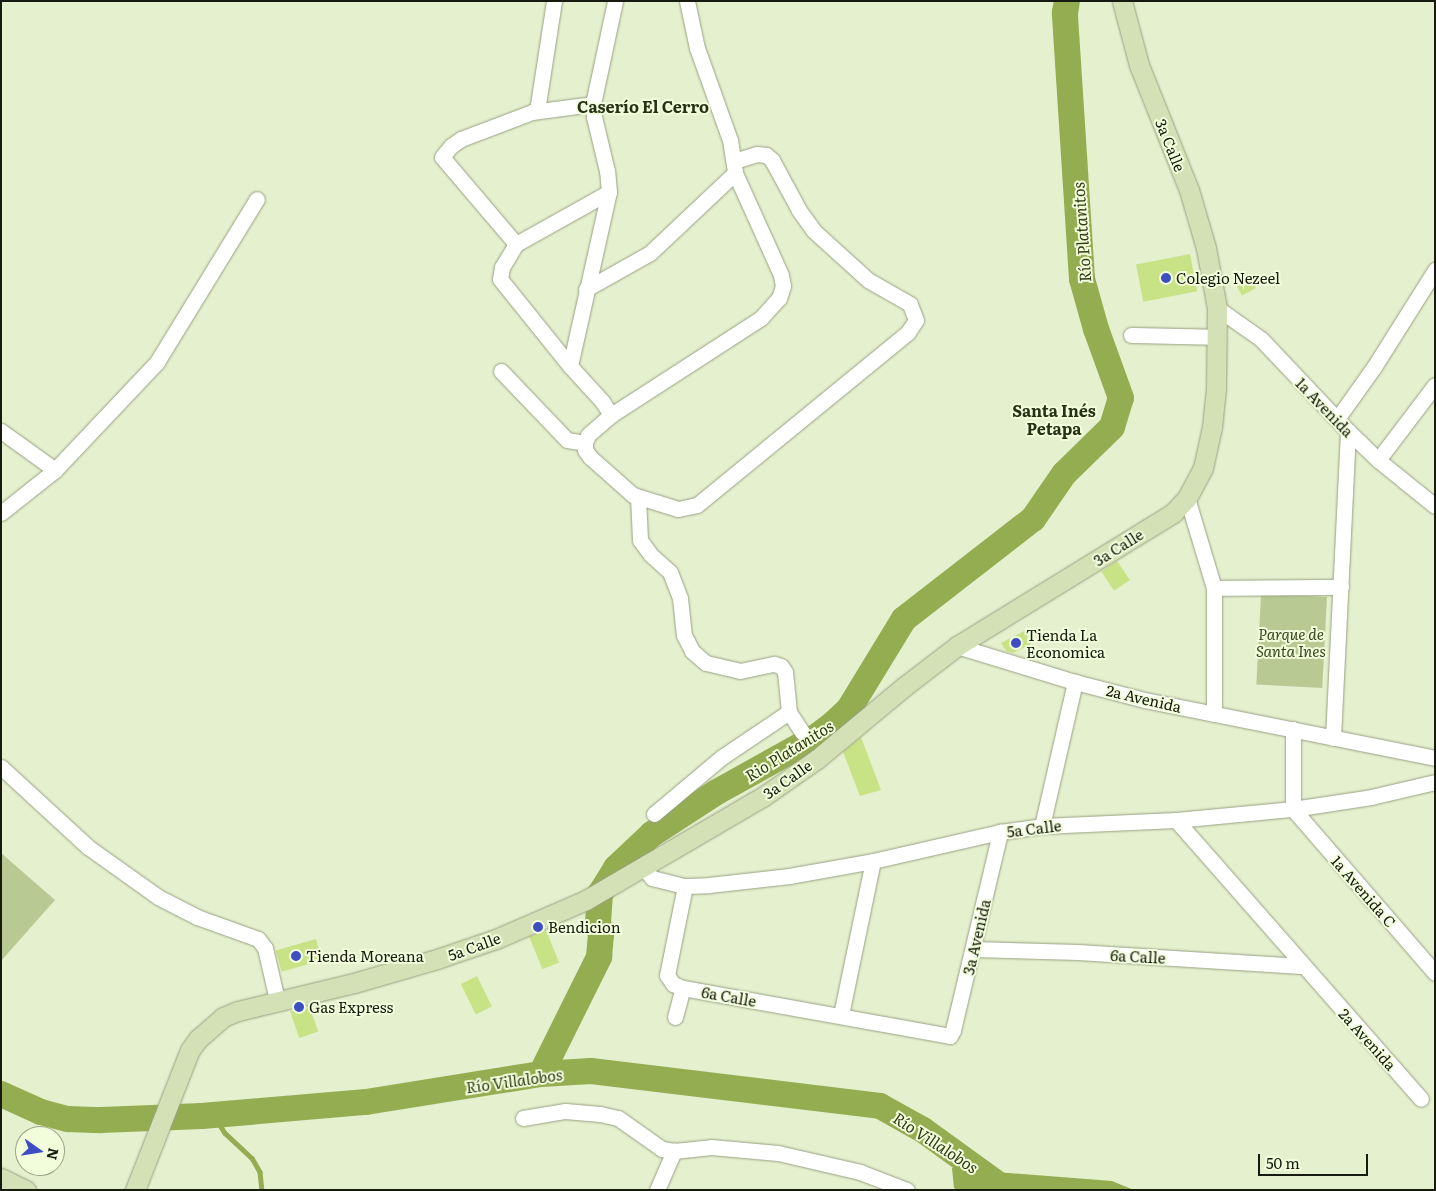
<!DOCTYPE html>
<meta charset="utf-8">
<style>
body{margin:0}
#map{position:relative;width:1436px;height:1191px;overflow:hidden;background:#e5f0cf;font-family:Literata,serif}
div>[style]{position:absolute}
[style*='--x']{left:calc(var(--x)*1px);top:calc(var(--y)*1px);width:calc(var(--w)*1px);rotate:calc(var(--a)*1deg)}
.green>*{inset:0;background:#b9c994;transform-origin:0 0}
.water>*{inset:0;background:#95ad51}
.stream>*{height:4.5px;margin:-2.25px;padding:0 2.25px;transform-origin:2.25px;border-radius:2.25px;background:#95ad51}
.river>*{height:26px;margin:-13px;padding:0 13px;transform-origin:13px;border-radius:13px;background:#95ad51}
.building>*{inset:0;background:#c8e386;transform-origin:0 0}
.roads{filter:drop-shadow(0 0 1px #98a182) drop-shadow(0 0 1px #98a182)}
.minor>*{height:15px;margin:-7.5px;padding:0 7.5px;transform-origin:7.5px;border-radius:7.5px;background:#fff}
.major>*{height:19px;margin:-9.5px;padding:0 9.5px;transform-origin:9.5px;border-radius:9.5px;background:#d4e1b6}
.dots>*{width:14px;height:14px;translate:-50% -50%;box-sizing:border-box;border:2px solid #f2fddc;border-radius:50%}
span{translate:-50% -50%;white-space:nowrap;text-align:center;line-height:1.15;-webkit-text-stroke:4px #f2fddc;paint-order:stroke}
.street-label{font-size:15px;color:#171a0e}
.poi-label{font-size:15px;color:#171a0e}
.left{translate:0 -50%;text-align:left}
.park-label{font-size:15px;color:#39441d;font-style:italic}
.neighbourhood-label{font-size:16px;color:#272f14;font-weight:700}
.water-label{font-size:16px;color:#2f3912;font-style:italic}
.frame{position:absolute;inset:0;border:2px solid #171a0e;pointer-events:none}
.north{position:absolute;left:15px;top:1126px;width:50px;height:50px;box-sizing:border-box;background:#f2fddc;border:1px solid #9aa28a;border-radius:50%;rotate:103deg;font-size:14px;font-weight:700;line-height:20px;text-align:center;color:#171a0e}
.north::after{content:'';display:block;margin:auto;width:18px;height:22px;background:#3e4ec2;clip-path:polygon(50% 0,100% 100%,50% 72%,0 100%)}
.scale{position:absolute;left:1258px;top:1154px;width:110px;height:22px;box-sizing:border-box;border:2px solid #171a0e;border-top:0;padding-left:6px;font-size:15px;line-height:18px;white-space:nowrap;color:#171a0e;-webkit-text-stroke:4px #f2fddc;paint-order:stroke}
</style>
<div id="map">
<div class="green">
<div style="left:1327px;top:597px;width:91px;height:66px;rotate:93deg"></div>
<div style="clip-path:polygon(1px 853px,55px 900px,1px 961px)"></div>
</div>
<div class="water">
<div style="clip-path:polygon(972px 1165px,995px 1172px,1112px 1181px,1134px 1190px,957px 1190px,954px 1188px,952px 1168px)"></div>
</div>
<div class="stream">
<div style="--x:214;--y:1115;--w:21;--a:59"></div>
<div style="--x:225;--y:1133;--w:37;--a:43"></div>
<div style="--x:252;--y:1158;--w:16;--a:60"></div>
<div style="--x:260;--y:1172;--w:18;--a:84"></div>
</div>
<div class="river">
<div style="--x:541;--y:1074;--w:131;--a:-63.6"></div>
<div style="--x:599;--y:957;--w:22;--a:-85"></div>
<div style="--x:601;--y:935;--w:13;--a:-103"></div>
<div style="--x:598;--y:922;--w:28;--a:-86"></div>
<div style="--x:600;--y:894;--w:31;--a:-58"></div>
<div style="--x:616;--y:868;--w:50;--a:-43.4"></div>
<div style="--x:652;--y:834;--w:77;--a:-32.9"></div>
<div style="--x:717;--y:792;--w:113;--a:-29.1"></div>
<div style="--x:816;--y:737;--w:20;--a:-37"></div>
<div style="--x:832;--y:725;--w:23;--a:-43"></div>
<div style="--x:849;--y:709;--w:105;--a:-58.6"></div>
<div style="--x:904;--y:619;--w:163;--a:-37.8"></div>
<div style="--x:1033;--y:519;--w:55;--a:-55.4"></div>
<div style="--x:1064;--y:474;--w:67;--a:-44.4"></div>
<div style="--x:1112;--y:427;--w:30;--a:-73"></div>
<div style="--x:1121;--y:398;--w:73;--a:-109.9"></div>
<div style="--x:1096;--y:329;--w:52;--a:-105.6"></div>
<div style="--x:1082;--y:279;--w:267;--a:-93.7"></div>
<div style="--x:1065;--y:13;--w:12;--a:-81"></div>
<div style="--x:1;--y:1094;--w:44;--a:24.2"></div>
<div style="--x:41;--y:1112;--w:28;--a:15"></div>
<div style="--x:68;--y:1119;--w:33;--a:2"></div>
<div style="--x:101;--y:1120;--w:101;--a:-2.3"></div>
<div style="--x:202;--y:1116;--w:165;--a:-4.9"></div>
<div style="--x:366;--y:1102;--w:177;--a:-9.1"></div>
<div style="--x:541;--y:1074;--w:50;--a:-3.4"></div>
<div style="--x:591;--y:1071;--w:291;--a:6.9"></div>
<div style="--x:880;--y:1106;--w:49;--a:29.2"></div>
<div style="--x:923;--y:1130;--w:102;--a:35.9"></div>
</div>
<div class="building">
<div style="left:1190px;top:254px;width:38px;height:55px;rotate:79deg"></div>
<div style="left:1248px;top:273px;width:17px;height:16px;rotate:62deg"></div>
<div style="left:1117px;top:561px;width:23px;height:19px;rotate:56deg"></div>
<div style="clip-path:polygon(1024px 631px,1031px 644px,1013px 653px,1006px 651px,1001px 643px)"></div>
<div style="clip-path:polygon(861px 737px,881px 790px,860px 796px,843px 752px)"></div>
<div style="left:546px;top:930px;width:35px;height:18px;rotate:68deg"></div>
<div style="left:316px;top:939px;width:22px;height:42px;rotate:74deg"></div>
<div style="left:477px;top:976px;width:34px;height:18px;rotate:64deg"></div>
<div style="left:309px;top:1005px;width:28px;height:20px;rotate:71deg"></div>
</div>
<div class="roads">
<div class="minor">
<div style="--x:687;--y:1;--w:48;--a:78"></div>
<div style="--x:697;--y:48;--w:98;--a:70.3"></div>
<div style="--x:730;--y:140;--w:33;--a:81"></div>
<div style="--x:735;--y:173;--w:112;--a:65.7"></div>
<div style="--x:781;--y:275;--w:11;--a:80"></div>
<div style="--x:783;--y:286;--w:13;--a:108"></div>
<div style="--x:779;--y:298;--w:27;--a:132"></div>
<div style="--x:761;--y:318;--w:179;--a:147.1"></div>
<div style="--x:611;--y:415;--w:30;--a:139"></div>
<div style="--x:588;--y:435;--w:9;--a:111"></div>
<div style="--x:585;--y:443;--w:7;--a:90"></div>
<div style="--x:585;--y:450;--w:9;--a:54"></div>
<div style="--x:590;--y:457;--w:57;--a:41.5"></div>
<div style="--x:633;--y:495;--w:47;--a:17.3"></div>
<div style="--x:678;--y:509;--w:19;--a:-12"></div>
<div style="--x:697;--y:505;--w:273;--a:-39.3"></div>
<div style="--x:908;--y:332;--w:14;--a:-56"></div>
<div style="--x:916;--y:320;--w:17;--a:-111"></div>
<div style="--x:910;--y:304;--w:48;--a:-150.3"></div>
<div style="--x:868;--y:280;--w:73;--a:-137.8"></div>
<div style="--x:814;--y:231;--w:26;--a:-126"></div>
<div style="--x:799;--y:210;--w:57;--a:-118.4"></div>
<div style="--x:772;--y:160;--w:8;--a:-140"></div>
<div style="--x:766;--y:155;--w:9;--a:-174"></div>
<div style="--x:757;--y:154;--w:24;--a:163"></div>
<div style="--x:537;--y:111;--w:111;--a:-81.2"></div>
<div style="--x:609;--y:192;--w:107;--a:150.8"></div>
<div style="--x:516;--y:244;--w:27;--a:121"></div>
<div style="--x:502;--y:267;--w:12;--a:99"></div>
<div style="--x:500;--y:279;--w:112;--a:51.2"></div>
<div style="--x:570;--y:366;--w:47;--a:47.6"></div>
<div style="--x:602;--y:401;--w:17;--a:57"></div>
<div style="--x:516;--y:244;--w:114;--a:-130.4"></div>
<div style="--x:442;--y:157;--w:14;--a:-51"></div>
<div style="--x:451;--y:146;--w:12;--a:-35"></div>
<div style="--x:461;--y:139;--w:76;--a:-20.8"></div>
<div style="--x:532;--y:112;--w:62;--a:-7.5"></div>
<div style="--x:586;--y:289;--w:73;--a:-29.4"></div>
<div style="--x:650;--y:253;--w:117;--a:-43.3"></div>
<div style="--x:1217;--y:308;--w:54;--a:35.2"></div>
<div style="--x:1261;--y:339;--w:127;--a:46.6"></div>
<div style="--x:1348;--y:431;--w:42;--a:44"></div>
<div style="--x:1378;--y:460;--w:73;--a:38.9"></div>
<div style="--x:1131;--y:335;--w:85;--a:1.3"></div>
<div style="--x:570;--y:366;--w:178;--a:-77.4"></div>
<div style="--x:609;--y:192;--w:21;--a:-95"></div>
<div style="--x:607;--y:171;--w:56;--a:-103.5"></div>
<div style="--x:594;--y:117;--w:13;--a:-94"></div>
<div style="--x:593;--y:104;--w:105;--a:-77.9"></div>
<div style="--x:501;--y:371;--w:95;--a:46.3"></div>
<div style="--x:567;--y:440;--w:18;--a:9"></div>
<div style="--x:1337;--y:419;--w:64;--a:-54.6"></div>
<div style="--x:1374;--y:367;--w:115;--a:-57.8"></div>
<div style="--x:1;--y:431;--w:67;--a:35.8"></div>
<div style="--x:1378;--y:460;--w:94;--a:-52.8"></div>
<div style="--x:638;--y:497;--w:43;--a:87.3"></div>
<div style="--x:640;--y:540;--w:19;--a:54"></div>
<div style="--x:651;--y:555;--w:25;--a:42"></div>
<div style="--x:670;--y:572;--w:28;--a:69"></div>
<div style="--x:680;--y:598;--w:37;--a:84"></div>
<div style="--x:684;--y:635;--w:18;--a:63"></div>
<div style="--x:692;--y:651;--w:18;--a:41"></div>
<div style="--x:706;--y:663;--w:35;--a:13"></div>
<div style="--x:740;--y:671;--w:35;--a:-12"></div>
<div style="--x:774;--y:664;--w:7;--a:16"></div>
<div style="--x:781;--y:666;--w:7;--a:56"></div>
<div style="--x:785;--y:672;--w:40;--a:84.3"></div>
<div style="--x:789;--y:712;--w:24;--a:57"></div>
<div style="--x:1187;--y:498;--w:94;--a:73.3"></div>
<div style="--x:1214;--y:588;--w:126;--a:90"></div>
<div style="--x:1;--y:513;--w:69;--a:-38.5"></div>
<div style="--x:55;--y:470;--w:149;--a:-46.6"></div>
<div style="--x:157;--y:362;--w:191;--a:-58.5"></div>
<div style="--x:1214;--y:588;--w:127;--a:-0.5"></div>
<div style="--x:957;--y:646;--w:123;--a:17"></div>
<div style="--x:1075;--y:682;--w:72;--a:14.4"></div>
<div style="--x:1145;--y:700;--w:296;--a:11.3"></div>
<div style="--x:1293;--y:729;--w:80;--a:90"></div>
<div style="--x:1293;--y:809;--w:217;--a:49.1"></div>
<div style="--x:1333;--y:738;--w:307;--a:-87.2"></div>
<div style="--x:1;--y:767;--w:118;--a:42.6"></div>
<div style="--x:88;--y:847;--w:86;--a:35.5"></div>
<div style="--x:158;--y:897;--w:44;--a:27.1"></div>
<div style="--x:197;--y:917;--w:65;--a:19.8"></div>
<div style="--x:258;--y:939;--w:11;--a:52"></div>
<div style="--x:265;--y:948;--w:53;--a:77"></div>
<div style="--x:654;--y:814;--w:89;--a:-40"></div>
<div style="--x:722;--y:757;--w:81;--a:-33.9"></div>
<div style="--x:1176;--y:820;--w:371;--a:48.7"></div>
<div style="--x:1042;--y:826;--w:148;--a:-77.1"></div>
<div style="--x:642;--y:866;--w:16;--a:50"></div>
<div style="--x:652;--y:878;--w:34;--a:14"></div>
<div style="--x:685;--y:886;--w:24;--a:-2"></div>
<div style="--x:709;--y:885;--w:81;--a:-6.4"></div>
<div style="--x:789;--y:876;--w:85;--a:-10.1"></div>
<div style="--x:873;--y:861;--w:130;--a:-12.9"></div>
<div style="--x:1000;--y:832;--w:42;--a:-8.1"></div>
<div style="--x:1042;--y:826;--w:134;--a:-2.6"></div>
<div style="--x:1176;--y:820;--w:118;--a:-5.4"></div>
<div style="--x:1293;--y:809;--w:79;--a:-8.7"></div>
<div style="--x:1371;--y:797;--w:66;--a:-13.2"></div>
<div style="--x:685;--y:886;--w:91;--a:101.4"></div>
<div style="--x:667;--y:975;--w:11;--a:56"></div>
<div style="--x:673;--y:984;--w:11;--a:22"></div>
<div style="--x:683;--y:988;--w:271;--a:10.2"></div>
<div style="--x:950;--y:1036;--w:7;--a:-63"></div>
<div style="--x:953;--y:1030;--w:204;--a:-76.6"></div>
<div style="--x:973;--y:949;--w:105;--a:1.6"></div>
<div style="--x:1078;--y:952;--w:224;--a:3.6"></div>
<div style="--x:841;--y:1015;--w:157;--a:-78.3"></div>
<div style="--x:675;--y:1017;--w:30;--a:-75"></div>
<div style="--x:523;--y:1118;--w:43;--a:-9.5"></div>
<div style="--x:565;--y:1111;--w:35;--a:5"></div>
<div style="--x:600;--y:1114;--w:18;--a:13"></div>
<div style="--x:618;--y:1118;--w:54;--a:35.2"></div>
<div style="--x:662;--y:1149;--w:12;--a:9"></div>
<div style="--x:674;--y:1151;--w:37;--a:-6"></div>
<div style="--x:711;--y:1147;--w:67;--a:5.1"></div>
<div style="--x:778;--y:1153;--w:84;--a:13"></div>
<div style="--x:860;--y:1172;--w:50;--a:21"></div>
<div style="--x:657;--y:1190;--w:43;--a:-66.4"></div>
</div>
<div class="major">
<div style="--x:1;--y:1178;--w:28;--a:26"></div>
<div style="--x:135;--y:1190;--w:150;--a:-68.6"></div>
<div style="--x:190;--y:1050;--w:14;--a:-54"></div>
<div style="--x:198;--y:1039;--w:33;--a:-41"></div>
<div style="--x:223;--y:1017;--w:16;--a:-22"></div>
<div style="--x:238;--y:1011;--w:119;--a:-13.6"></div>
<div style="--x:354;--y:983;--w:86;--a:-16.1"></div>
<div style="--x:437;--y:959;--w:62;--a:-18.7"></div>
<div style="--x:496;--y:939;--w:98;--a:-23.4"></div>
<div style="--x:586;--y:900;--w:206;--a:-30.3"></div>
<div style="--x:764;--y:796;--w:65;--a:-34.9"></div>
<div style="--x:817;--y:759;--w:114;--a:-39.7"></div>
<div style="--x:905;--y:686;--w:66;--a:-37.6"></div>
<div style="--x:957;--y:646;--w:254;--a:-31.6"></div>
<div style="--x:1173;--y:513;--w:21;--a:-47"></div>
<div style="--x:1187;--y:498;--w:34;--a:-62"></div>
<div style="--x:1203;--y:468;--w:42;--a:-77.6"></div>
<div style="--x:1212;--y:427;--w:39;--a:-84"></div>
<div style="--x:1216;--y:388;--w:80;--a:-89.3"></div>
<div style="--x:1217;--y:308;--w:61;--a:-100.4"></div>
<div style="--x:1206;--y:248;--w:60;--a:-106.3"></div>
<div style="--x:1189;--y:190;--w:135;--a:-111.8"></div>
<div style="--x:1139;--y:65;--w:66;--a:-104.9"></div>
</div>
</div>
<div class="dots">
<div style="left:1166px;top:278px;background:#3e4ec2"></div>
<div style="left:1016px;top:643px;background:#3e4ec2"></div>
<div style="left:538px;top:927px;background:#3e4ec2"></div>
<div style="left:296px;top:956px;background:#3e4ec2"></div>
<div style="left:299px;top:1007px;background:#3e4ec2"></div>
</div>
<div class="street-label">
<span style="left:1171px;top:145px;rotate:68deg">3a Calle</span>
<span style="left:1325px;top:407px;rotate:46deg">1a Avenida</span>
<span style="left:1118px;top:547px;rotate:-32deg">3a Calle</span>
<span style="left:1144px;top:698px;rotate:13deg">2a Avenida</span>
<span style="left:787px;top:779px;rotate:-35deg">3a Calle</span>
<span style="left:1034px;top:828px;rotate:-7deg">5a Calle</span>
<span style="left:1364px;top:891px;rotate:49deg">1a Avenida C</span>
<span style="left:976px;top:937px;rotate:-77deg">3a Avenida</span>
<span style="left:474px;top:946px;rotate:-20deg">5a Calle</span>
<span style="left:1138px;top:956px;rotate:3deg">6a Calle</span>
<span style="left:729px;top:996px;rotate:10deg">6a Calle</span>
<span style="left:1368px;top:1039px;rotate:48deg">2a Avenida</span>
</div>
<div class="poi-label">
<span class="left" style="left:1176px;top:278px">Colegio Nezeel</span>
<span class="left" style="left:1026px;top:643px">Tienda La<br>Economica</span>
<span class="left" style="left:548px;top:927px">Bendicion</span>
<span class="left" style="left:306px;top:956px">Tienda Moreana</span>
<span class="left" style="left:309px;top:1007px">Gas Express</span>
</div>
<div class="park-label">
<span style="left:1291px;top:642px">Parque de<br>Santa Ines</span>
</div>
<div class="neighbourhood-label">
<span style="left:643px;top:106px">Caserío El Cerro</span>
<span style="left:1054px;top:419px">Santa Inés<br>Petapa</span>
</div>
<div class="water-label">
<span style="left:1081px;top:232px;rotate:-94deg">Río Platanitos</span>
<span style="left:789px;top:750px;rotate:-32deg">Rio Platanitos</span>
<span style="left:514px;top:1080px;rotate:-8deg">Río Villalobos</span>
<span style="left:936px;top:1142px;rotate:33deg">Río Villalobos</span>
</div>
<div class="frame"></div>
<div class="north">N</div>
<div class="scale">50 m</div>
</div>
